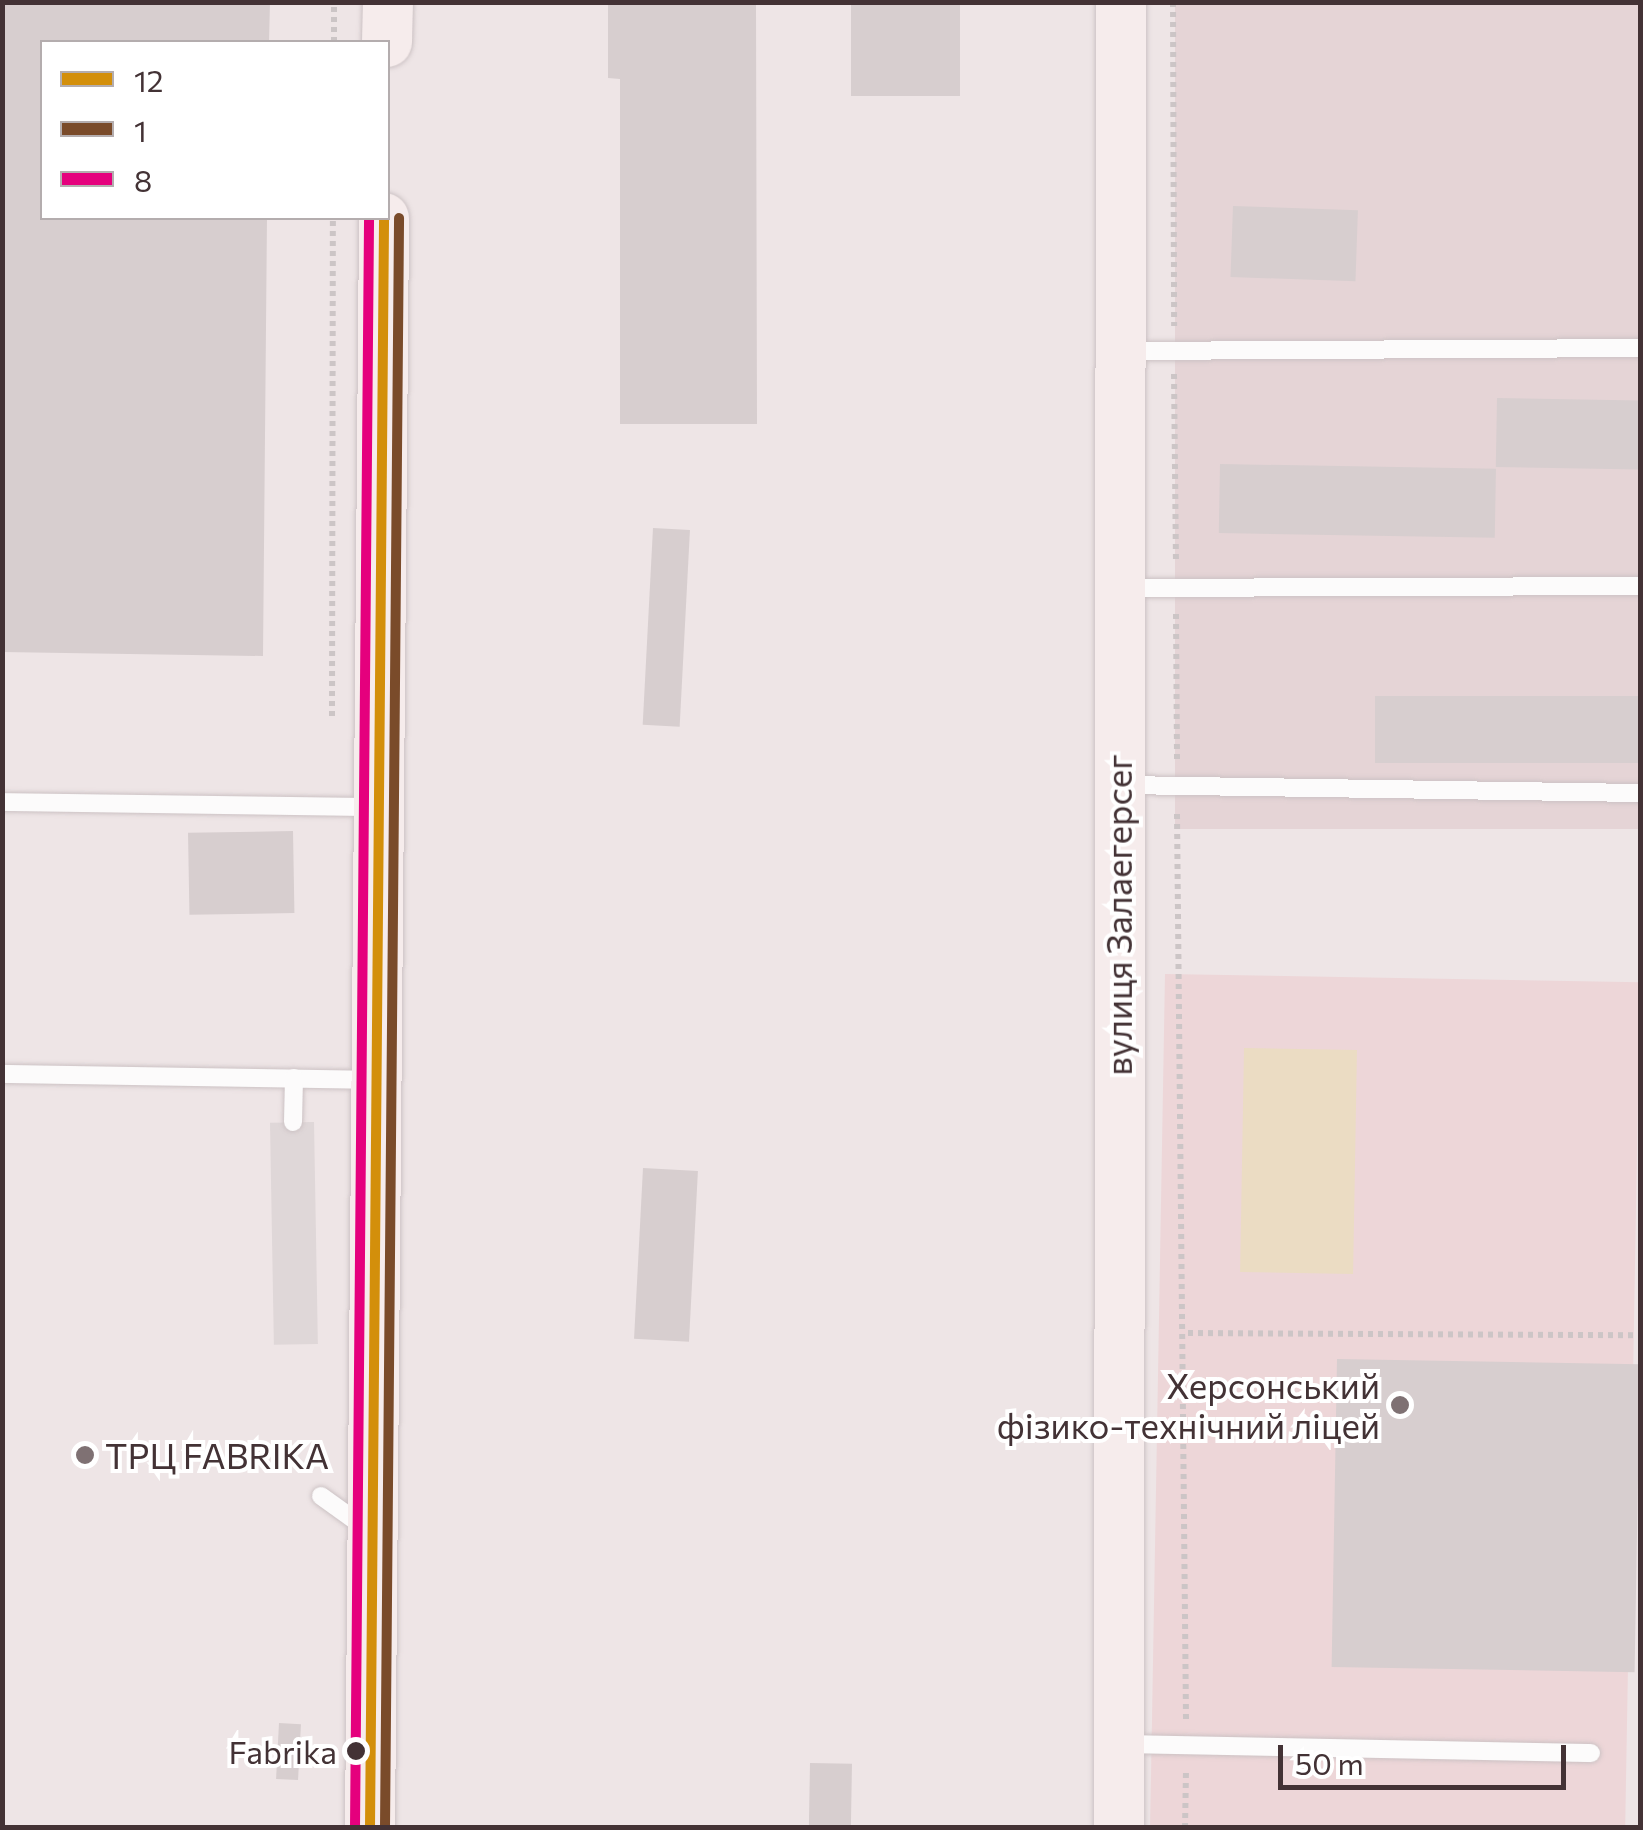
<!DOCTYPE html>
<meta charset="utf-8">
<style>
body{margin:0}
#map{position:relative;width:1643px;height:1830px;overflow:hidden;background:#eee5e6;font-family:Commissioner,sans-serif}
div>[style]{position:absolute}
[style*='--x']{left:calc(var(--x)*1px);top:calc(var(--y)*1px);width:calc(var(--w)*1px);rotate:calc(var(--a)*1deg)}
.residential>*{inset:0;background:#e5d4d6;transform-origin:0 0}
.education>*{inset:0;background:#edd6d8;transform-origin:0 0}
.green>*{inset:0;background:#ebdcc3;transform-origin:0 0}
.parking>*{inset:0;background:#dfd7d8;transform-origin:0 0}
.building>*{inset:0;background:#d7cecf;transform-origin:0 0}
.path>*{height:6px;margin-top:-3px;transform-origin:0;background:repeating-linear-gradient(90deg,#ccc5c6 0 5px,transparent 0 10px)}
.roads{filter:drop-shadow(0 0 2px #ccc2c4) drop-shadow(0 0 2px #ccc2c4)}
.service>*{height:18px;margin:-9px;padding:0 9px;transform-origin:9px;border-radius:9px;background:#fcfbfb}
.secondary>*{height:50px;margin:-25px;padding:0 25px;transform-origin:25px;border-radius:25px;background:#f6ecec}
.bus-1>*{height:10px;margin:-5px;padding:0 5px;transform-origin:5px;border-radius:5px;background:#d38f0b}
.bus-2>*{height:10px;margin:-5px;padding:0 5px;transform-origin:5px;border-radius:5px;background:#7a4b2a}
.bus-3>*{height:10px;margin:-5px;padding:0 5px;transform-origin:5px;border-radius:5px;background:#e5007d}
.dots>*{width:28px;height:28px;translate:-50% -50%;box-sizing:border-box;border:5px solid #fff;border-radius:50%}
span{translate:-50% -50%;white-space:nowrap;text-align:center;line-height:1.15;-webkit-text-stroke:8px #fff;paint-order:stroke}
.bus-label{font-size:32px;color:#433235}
.right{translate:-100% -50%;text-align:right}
.street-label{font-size:35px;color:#433235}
.poi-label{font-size:35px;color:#433235}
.left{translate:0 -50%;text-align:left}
.frame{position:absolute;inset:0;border:5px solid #433235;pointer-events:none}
.legend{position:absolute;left:40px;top:40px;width:350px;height:180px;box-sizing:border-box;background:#fff;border:2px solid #b4adae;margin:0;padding:12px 18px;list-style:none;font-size:30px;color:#433235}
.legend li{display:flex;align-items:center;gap:20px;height:50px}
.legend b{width:50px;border:2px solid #b4adae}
.scale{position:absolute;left:1278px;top:1745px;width:288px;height:45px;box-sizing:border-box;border:5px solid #433235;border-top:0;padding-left:12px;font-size:30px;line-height:35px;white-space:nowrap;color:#433235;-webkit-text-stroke:8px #fff;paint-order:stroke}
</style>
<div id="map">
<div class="residential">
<div style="left:1175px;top:3px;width:465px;height:826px"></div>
</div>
<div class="education">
<div style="left:1165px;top:974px;width:475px;height:854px;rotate:1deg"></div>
</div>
<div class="green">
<div style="left:1244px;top:1048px;width:113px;height:224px;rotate:1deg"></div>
</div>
<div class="parking">
<div style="left:314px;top:1122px;width:222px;height:44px;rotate:89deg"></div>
</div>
<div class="building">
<div style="clip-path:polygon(2px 2px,270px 2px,269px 42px,42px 42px,42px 218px,267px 218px,263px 656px,2px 652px)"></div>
<div style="clip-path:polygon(608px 2px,756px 2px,757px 424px,620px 424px,620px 79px,608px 78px)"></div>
<div style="left:851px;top:2px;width:109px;height:94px"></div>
<div style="left:1233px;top:206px;width:125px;height:71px;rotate:2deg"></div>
<div style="left:1497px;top:398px;width:143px;height:69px;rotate:1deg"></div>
<div style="left:1220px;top:464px;width:276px;height:69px;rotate:1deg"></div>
<div style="left:653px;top:528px;width:37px;height:197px;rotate:3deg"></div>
<div style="left:1375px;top:696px;width:265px;height:67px"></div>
<div style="left:293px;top:831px;width:82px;height:105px;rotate:89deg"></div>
<div style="left:643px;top:1168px;width:55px;height:171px;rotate:3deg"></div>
<div style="left:1337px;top:1359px;width:303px;height:308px;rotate:1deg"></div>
<div style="left:279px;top:1723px;width:22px;height:56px;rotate:3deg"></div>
<div style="left:810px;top:1763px;width:42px;height:65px;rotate:1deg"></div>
</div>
<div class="path">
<div style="--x:1173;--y:2;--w:324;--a:89.8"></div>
<div style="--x:334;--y:42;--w:40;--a:-90"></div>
<div style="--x:1174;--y:374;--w:187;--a:89.4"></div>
<div style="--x:1176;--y:614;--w:147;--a:89.6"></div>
<div style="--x:332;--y:716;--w:498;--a:-89.9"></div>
<div style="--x:1177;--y:814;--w:907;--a:89.43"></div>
<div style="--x:1188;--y:1333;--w:452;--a:0.3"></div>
<div style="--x:1185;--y:1828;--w:59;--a:-89"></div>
</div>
<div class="roads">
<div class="service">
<div style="--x:1125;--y:351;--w:515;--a:-0.33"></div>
<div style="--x:1125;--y:588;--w:515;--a:-0.22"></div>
<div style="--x:1123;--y:785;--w:517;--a:0.89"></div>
<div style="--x:2;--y:802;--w:372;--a:0.8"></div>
<div style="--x:2;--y:1074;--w:369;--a:0.9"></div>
<div style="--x:293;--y:1122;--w:44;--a:-88.7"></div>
<div style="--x:321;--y:1496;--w:57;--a:35.7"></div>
<div style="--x:1120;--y:1744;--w:471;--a:1.1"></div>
</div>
<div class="secondary">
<div style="--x:387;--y:42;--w:40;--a:-88.6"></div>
<div style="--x:370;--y:1828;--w:1610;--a:-89.5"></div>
<div style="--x:1119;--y:1828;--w:1826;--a:-89.94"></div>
</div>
</div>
<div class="bus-1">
<div style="--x:370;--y:1828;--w:1610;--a:-89.5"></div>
</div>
<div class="bus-2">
<div style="--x:385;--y:1828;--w:1610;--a:-89.5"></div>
</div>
<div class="bus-3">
<div style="--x:355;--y:1828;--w:1610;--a:-89.5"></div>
</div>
<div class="dots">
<div style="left:1400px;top:1405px;background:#7f7173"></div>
<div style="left:85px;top:1455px;background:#7f7173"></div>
<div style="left:356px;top:1751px;background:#433235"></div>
</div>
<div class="bus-label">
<span class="right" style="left:337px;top:1751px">Fabrika</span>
</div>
<div class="street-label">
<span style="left:1118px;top:915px;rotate:-90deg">вулиця Залаегерсег</span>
</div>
<div class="poi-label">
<span class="right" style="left:1380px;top:1405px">Херсонський<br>фізико-технічний ліцей</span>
<span class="left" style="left:105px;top:1455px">ТРЦ FABRIKA</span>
</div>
<div class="frame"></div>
<ul class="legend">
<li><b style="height:12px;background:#d38f0b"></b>12</li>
<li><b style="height:12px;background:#7a4b2a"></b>1</li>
<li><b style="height:12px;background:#e5007d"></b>8</li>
</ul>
<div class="scale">50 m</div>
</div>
